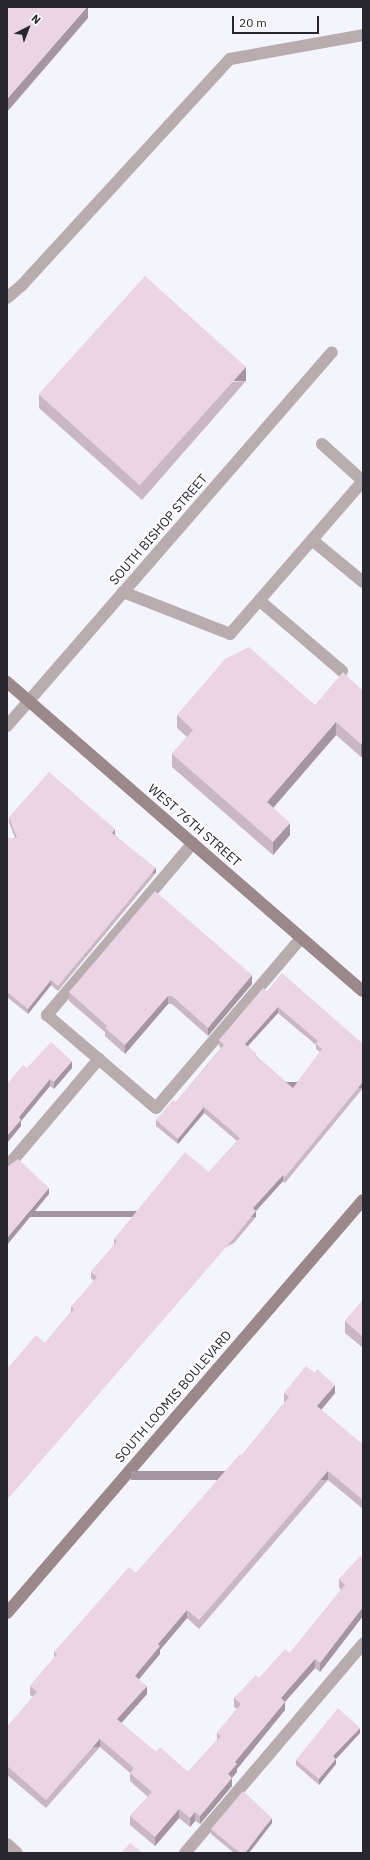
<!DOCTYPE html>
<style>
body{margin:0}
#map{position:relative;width:370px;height:1860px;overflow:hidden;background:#f4f4fd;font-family:"IBM Plex Sans",sans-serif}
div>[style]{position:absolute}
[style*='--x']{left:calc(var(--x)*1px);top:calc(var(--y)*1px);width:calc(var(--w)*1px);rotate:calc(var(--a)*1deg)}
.lane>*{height:12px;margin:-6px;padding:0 6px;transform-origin:6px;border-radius:6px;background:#b8acae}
.street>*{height:12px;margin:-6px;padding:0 6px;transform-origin:6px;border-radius:6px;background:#b8acae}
.secondary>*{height:12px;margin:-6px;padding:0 6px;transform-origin:6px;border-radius:6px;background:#9a888b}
.wall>*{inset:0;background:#cab7c4}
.shaded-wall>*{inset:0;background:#a495a0;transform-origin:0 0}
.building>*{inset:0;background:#ebd5e4;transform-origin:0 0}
span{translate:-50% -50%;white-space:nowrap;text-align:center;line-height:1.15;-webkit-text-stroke:4px #fff;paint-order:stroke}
.street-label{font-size:13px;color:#282730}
.frame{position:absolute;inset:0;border:8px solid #282730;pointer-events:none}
.north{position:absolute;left:8px;top:8px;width:40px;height:40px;-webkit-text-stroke:3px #fff;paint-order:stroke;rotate:42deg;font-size:11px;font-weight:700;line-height:16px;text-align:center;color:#282730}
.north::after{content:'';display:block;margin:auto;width:14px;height:18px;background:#282730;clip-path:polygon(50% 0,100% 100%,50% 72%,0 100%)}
.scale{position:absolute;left:232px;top:16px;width:87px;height:18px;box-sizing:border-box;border:2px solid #282730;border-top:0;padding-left:5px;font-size:12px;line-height:14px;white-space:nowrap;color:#282730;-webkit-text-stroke:3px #fff;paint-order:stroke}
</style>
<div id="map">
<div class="lane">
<div style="--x:7;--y:298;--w:20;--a:-41"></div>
<div style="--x:22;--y:285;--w:307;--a:-47.4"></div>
<div style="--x:230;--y:59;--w:135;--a:-10.2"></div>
<div style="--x:322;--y:444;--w:55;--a:42.1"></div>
<div style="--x:312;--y:540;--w:66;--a:39.5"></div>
<div style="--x:123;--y:592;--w:115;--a:21.4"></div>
<div style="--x:230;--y:634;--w:203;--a:-49"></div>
<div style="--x:260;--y:601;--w:108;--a:40.5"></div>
<div style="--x:193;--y:843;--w:226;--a:130.3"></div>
<div style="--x:47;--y:1015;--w:143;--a:40.5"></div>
<div style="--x:156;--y:1108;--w:223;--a:-49.5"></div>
<div style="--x:7;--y:1167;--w:142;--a:-49.6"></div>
<div style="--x:185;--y:1853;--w:275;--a:-49.6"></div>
</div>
<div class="street">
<div style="--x:7;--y:726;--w:495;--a:-49"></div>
<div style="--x:7;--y:1844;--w:13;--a:42"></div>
</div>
<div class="secondary">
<div style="--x:7;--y:682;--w:471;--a:41"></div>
<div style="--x:7;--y:1613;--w:545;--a:-49.24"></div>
</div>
<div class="wall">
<div style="clip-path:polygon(246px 381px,142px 500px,39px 408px,39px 395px)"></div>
<div style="clip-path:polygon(363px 691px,363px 755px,361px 757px,336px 735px,273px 808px,290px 835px,273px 855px,172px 767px,172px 754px,187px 737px,177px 728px,177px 715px,315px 705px)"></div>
<div style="clip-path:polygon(9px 817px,115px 834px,115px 835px,156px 873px,58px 991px,51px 985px,28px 1014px,7px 997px,7px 838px,15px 838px,9px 822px)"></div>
<div style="clip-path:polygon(252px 984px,208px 1036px,172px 1004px,168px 1004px,125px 1054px,105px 1036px,105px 1032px,69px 1001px,69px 992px)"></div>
<div style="clip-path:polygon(evenodd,267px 991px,363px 1044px,363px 1088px,285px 1183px,283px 1181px,256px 1211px,256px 1217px,234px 1243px,45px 1343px,71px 1312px,71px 1307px,94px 1281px,91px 1278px,91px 1272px,114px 1245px,114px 1239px,209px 1172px,237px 1141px,204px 1113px,178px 1144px,156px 1126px,156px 1120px,176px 1102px,221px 1048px,219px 1046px,219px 1040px,267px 991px,278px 1013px,316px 1045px,316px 1049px,320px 1052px,293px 1088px,257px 1057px,248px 1046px,278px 1013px)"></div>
<div style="clip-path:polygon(27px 1068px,72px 1068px,54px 1089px,50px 1086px,21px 1121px,21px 1126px,7px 1143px,7px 1084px)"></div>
<div style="clip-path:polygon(363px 1300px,363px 1348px,345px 1333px,345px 1321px)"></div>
<div style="clip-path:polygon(284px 1393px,335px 1393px,321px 1410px,363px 1445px,363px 1509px,328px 1480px,199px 1629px,187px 1618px,160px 1650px,160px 1654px,139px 1679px,147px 1694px,121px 1723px,156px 1752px,188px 1772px,217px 1740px,217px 1733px,237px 1709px,234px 1707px,234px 1698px,290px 1653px,341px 1590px,339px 1587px,339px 1579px,363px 1558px,363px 1616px,320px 1672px,315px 1668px,285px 1702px,285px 1710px,237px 1769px,237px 1772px,232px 1778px,232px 1786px,200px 1824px,195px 1821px,190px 1827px,179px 1818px,155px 1846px,130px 1825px,130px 1816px,148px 1797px,130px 1781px,130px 1773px,100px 1747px,46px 1808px,7px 1775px,7px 1727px,33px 1697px,30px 1695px,30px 1686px,54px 1658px,54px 1652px,136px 1573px,242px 1455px,285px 1402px,284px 1402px)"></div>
<div style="clip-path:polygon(360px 1733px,336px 1759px,336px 1764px,319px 1785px,296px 1765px,296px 1760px)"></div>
<div style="clip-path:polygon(272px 1823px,249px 1853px,234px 1853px,211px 1834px,211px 1829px)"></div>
</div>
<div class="shaded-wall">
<div style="clip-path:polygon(87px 7px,88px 7px,88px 18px,7px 112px,7px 99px)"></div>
<div style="left:246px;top:367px;width:14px;height:158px;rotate:90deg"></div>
<div style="clip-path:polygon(336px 722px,336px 735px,267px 815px,267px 802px)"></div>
<div style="clip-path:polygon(363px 742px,363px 755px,361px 757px,361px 744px)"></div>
<div style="clip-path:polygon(290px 823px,290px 835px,273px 855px,273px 842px)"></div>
<div style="clip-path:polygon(115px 829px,115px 834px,112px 838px,112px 833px)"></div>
<div style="left:156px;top:868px;width:5px;height:153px;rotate:90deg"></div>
<div style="clip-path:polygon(252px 975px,252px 984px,208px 1036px,208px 1028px)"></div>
<div style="clip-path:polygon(51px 980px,51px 985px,28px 1014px,28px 1009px)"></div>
<div style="clip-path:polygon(168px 996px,168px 1004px,125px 1054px,125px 1045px)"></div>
<div style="clip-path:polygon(278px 1007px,278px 1013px,245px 1049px,245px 1044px)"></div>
<div style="clip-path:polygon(72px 1061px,72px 1068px,54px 1089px,54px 1082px)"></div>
<div style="clip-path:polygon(50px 1079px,50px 1086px,21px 1121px,21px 1126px,7px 1143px,7px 1136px,19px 1117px)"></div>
<div style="left:363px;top:1082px;width:6px;height:123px;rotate:90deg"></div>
<div style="clip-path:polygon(204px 1107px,204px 1113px,178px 1144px,178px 1139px)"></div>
<div style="clip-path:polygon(283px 1175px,283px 1181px,253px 1214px,253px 1208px)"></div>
<div style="clip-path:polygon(49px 1188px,49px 1194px,7px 1245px,7px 1238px)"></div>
<div style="left:256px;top:1211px;width:6px;height:381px;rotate:90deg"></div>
<div style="clip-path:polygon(335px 1385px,335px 1393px,317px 1415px,317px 1406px)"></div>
<div style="left:328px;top:1471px;width:9px;height:197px;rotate:90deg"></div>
<div style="clip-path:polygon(363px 1607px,363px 1616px,320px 1672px,320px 1663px)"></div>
<div style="clip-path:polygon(187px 1610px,187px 1618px,160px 1650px,160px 1654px,135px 1684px,135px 1676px,158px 1644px)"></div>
<div style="clip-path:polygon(315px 1659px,315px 1668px,281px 1706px,281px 1698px)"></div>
<div style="clip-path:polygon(147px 1686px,147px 1694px,117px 1728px,117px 1719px)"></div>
<div style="clip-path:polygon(285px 1702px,285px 1710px,237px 1769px,237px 1772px,228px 1782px,228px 1774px,235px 1762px)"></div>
<div style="clip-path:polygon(360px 1728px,360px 1733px,336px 1759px,336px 1764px,319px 1785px,319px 1779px,333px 1756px)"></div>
<div style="left:100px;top:1739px;width:8px;height:81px;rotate:90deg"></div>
<div style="clip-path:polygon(232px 1778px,232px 1786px,200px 1824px,200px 1816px)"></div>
<div style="clip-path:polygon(179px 1809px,179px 1818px,155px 1846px,155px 1837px)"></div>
<div style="clip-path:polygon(195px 1812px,195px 1821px,190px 1827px,190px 1818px)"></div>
<div style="clip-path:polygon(272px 1818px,272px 1823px,249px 1853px,245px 1853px)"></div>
</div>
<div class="building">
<div style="clip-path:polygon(7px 7px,87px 7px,7px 99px)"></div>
<div style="left:145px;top:276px;width:136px;height:159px;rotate:42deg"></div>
<div style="clip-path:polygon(249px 647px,315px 705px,343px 672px,363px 691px,363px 742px,361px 744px,336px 722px,267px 802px,290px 823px,273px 842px,172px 754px,193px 730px,177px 715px,225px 659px)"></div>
<div style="clip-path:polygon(49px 772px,115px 829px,112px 833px,156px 868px,58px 986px,51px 980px,28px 1009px,7px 992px,7px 838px,17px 838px,9px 817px)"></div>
<div style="clip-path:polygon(155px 891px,252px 975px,208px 1028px,172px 996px,168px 996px,125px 1045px,105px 1028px,107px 1026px,69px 992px)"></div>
<div style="clip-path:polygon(evenodd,282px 973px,363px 1044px,363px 1082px,285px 1177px,283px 1175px,253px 1208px,256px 1211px,234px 1238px,7px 1500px,7px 1369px,36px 1335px,45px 1343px,74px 1309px,71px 1307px,97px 1277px,91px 1272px,117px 1241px,114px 1239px,185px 1152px,209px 1172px,240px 1138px,204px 1107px,178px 1139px,156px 1120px,173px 1100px,176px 1102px,224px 1045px,219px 1040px,263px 988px,267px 991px,282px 973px,278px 1007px,318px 1041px,316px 1044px,322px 1049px,293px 1088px,255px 1056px,257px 1054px,245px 1044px,278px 1007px)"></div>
<div style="clip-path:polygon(51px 1042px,72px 1061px,54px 1082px,50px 1079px,19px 1117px,21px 1120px,7px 1136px,7px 1090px,8px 1088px,7px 1087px,7px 1084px,23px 1065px,27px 1068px)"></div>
<div style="clip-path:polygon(18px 1159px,49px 1188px,7px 1238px,7px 1167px)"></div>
<div style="clip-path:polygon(363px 1300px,363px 1337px,345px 1321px)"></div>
<div style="clip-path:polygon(306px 1366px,315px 1373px,317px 1369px,335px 1385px,317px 1406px,363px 1445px,363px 1500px,328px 1471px,199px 1620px,187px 1610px,158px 1644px,160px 1646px,135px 1676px,147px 1686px,117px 1719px,156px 1752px,160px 1747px,188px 1772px,221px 1736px,217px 1733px,241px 1704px,234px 1698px,256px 1675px,259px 1678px,285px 1649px,290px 1653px,345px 1585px,339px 1579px,360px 1556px,363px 1558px,363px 1607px,320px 1663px,315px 1659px,281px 1698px,285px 1702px,235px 1762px,237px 1764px,228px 1774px,232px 1778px,200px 1816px,195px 1812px,190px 1818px,179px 1809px,155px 1837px,130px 1816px,152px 1792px,130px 1773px,134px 1768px,100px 1739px,46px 1800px,7px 1766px,7px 1727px,37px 1692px,30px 1686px,57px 1654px,54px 1652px,129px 1567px,136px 1573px,240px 1454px,242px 1455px,289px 1397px,284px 1393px)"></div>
<div style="clip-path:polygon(338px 1708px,360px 1728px,333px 1756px,336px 1759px,319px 1779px,296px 1760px)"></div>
<div style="clip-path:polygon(243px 1791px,272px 1818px,245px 1853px,240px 1853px,211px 1829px)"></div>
<div style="clip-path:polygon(130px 1843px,143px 1853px,121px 1853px)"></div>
</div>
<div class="street-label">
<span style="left:159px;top:530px;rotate:-49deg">SOUTH BISHOP STREET</span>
<span style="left:194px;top:826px;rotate:41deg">WEST 76TH STREET</span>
<span style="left:174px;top:1397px;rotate:-49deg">SOUTH LOOMIS BOULEVARD</span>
</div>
<div class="frame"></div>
<div class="north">N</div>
<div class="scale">20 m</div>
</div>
